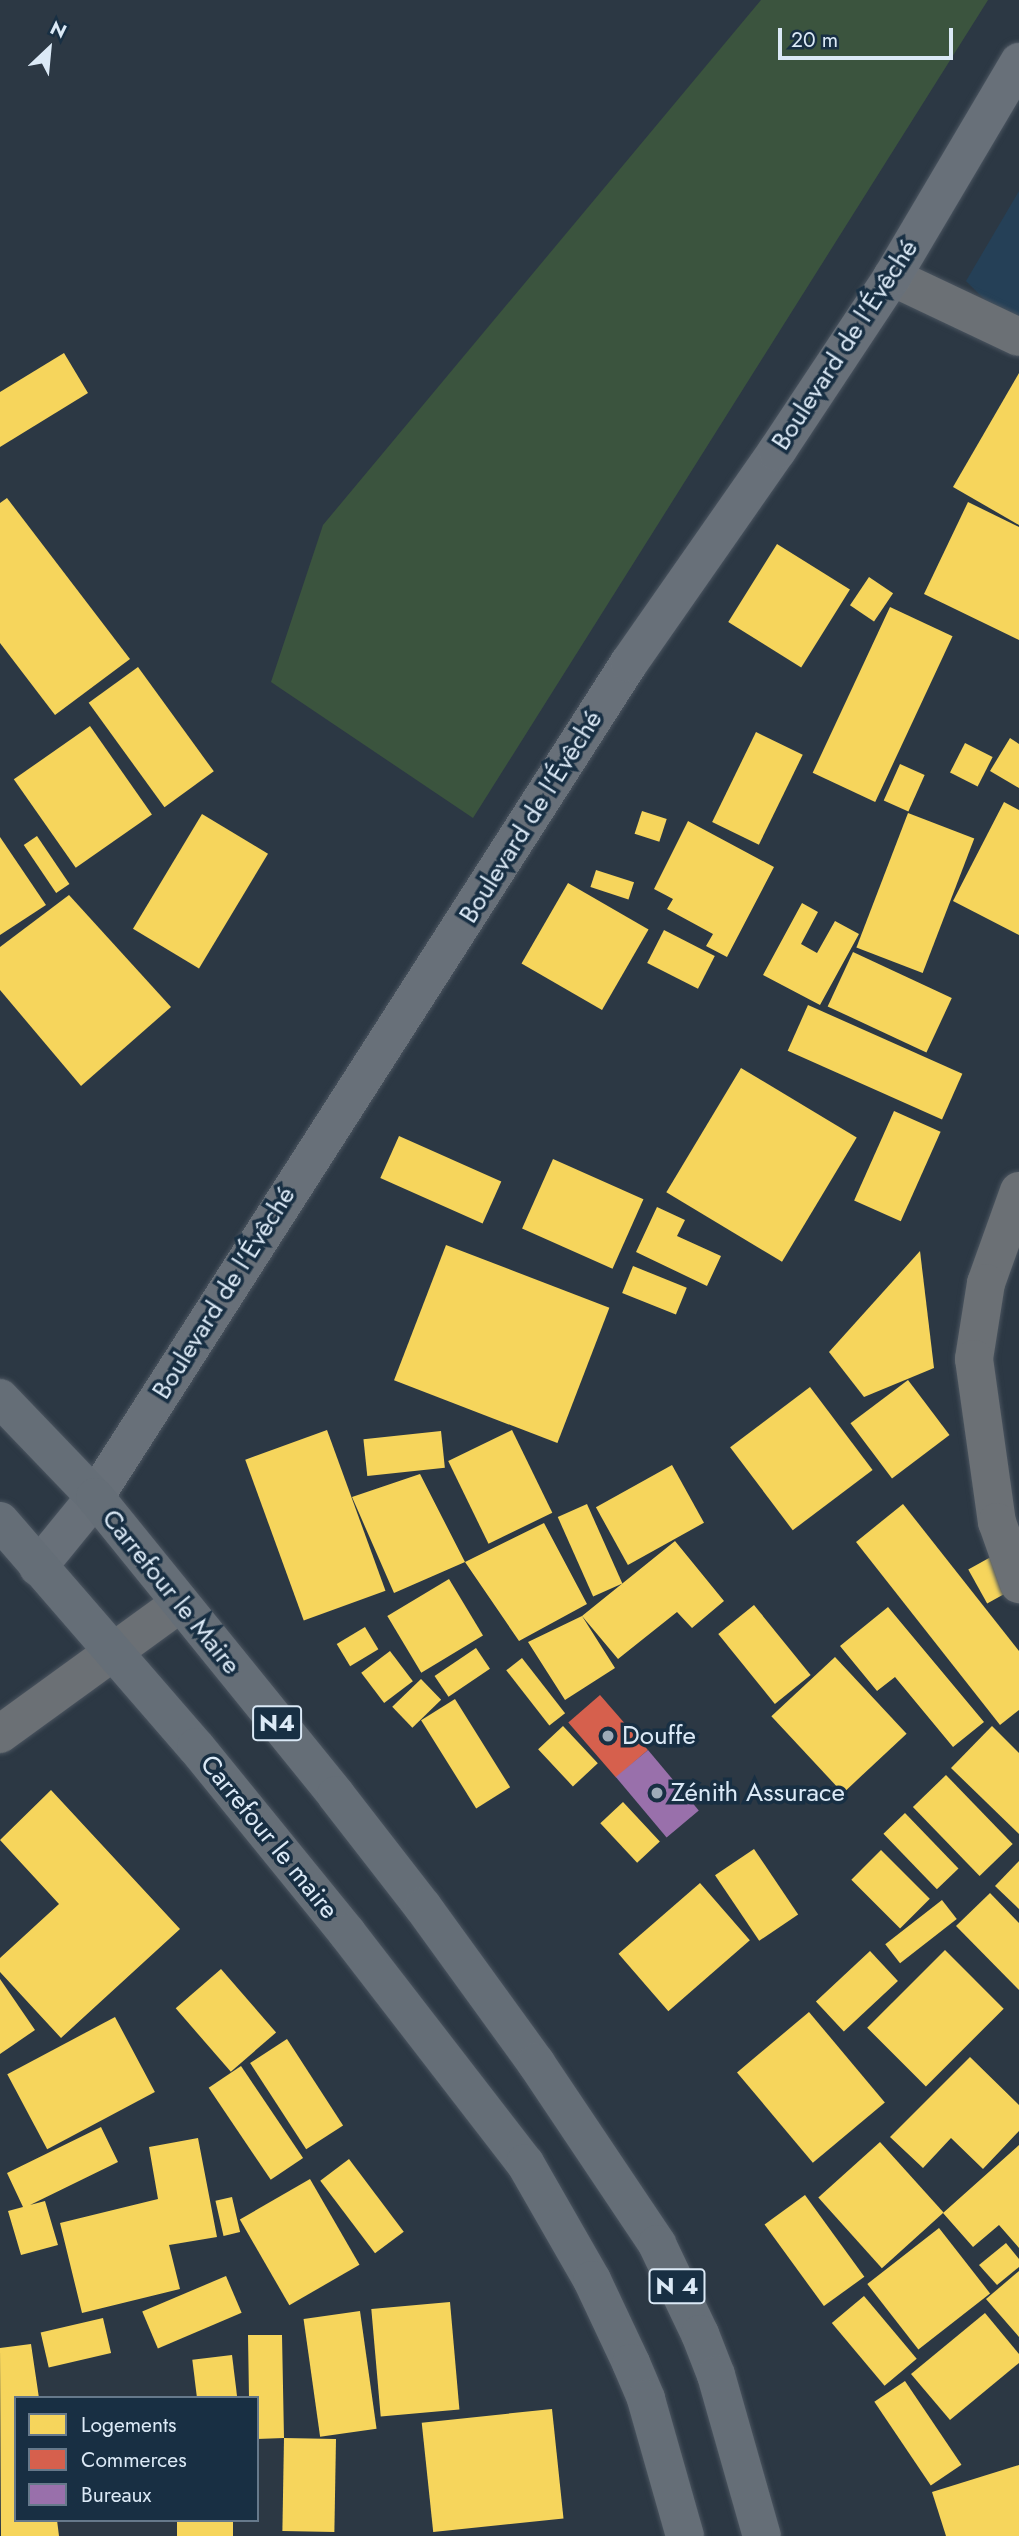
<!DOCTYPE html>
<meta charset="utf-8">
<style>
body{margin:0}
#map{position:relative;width:1019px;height:2536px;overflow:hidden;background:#2c3844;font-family:Jost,sans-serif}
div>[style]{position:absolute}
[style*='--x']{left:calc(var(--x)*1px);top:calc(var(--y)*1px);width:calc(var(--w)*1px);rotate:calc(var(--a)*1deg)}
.built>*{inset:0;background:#254057}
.green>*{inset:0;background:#3b543e}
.homes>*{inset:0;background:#f6d55c;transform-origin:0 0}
.shops>*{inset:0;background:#d6604d;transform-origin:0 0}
.offices>*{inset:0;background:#9970ab;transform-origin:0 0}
.roads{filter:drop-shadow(0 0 2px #4a545f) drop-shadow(0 0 2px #4a545f)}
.minor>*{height:38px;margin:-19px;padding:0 19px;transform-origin:19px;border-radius:19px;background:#6b7075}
.major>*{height:38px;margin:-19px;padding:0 19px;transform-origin:19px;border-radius:19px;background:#687079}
.highway>*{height:38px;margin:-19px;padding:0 19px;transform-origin:19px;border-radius:19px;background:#656e77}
.dots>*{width:19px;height:19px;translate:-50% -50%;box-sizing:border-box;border:4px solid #182f43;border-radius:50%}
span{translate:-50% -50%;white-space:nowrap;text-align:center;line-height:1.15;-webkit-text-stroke:7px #182f43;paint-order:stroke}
.shield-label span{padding:2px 5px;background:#182f43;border:2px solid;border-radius:5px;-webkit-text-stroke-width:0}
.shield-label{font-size:24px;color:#dbe9f6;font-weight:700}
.street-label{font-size:26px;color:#dbe9f6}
.poi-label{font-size:26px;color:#dbe9f6}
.left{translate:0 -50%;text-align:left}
.legend{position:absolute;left:14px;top:2396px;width:245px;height:126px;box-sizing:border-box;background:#182f43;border:2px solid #66798b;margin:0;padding:9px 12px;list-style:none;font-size:21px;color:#dbe9f6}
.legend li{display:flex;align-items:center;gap:14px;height:35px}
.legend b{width:35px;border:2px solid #66798b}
.north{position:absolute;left:14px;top:14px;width:70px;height:70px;-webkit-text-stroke:5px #182f43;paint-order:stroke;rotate:26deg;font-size:19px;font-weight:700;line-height:28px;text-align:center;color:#dbe9f6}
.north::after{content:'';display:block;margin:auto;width:24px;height:32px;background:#dbe9f6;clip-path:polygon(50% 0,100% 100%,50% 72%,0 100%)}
.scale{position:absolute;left:778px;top:28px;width:175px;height:32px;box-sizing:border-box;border:4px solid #dbe9f6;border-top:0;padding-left:9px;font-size:21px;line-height:24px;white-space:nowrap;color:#dbe9f6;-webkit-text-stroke:5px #182f43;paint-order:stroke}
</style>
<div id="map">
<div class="built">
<div style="clip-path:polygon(1019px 191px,1019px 317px,985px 300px,966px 281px)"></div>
</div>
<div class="green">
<div style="clip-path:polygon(761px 0,988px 0,473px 818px,271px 682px,323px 525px)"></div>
</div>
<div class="homes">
<div style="clip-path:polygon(64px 353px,88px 393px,0 447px,0 392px)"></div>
<div style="clip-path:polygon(1019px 373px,1019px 525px,953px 487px)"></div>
<div style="clip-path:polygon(7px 498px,130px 659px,55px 715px,0 643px,0 503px)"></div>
<div style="clip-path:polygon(968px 502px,1019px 527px,1019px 640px,924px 594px)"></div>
<div style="left:777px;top:544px;width:86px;height:92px;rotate:32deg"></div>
<div style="left:869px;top:577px;width:29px;height:34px;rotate:34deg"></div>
<div style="left:890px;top:607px;width:69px;height:183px;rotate:25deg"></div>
<div style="left:138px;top:667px;width:129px;height:61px;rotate:54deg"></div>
<div style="left:90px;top:726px;width:108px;height:93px;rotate:55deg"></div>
<div style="left:756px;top:732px;width:52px;height:100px;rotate:26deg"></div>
<div style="clip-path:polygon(1010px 738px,1019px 744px,1019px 788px,990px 771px)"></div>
<div style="left:965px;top:743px;width:31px;height:33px;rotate:27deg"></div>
<div style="left:900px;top:764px;width:27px;height:40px;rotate:24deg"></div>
<div style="clip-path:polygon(1004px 802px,1019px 810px,1019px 935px,953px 901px)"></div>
<div style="left:642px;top:811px;width:26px;height:24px;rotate:18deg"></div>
<div style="left:908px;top:813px;width:71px;height:144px;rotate:21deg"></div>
<div style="left:202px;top:814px;width:77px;height:134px;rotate:31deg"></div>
<div style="clip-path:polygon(688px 821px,774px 867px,727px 957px,706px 946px,713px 934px,667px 909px,673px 899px,654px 889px)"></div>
<div style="left:37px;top:836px;width:58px;height:16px;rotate:56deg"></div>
<div style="clip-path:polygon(0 837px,46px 905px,0 935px)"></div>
<div style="left:596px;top:870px;width:40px;height:18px;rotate:18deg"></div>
<div style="left:568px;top:883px;width:93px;height:93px;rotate:30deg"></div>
<div style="clip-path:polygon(69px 895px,171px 1007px,81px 1086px,0 990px,0 947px)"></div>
<div style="clip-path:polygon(802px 903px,818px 912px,801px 944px,817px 953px,835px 921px,859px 934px,820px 1005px,763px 975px)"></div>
<div style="left:664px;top:930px;width:57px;height:37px;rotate:27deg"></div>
<div style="left:853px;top:952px;width:109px;height:60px;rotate:25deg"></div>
<div style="left:808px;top:1005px;width:169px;height:50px;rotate:24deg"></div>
<div style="left:741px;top:1068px;width:135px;height:145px;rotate:31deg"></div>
<div style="left:894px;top:1111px;width:51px;height:98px;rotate:24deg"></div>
<div style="left:399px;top:1136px;width:112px;height:46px;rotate:24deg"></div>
<div style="left:553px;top:1159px;width:99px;height:76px;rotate:24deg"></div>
<div style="clip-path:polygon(657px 1207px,685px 1220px,677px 1236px,721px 1256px,707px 1286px,636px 1252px)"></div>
<div style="left:446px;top:1245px;width:175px;height:145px;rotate:21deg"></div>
<div style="clip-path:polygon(920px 1251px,934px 1368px,864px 1397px,829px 1352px)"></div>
<div style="left:633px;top:1266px;width:58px;height:29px;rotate:22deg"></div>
<div style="left:908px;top:1380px;width:69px;height:72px;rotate:53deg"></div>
<div style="left:810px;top:1387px;width:104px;height:100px;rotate:53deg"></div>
<div style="left:327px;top:1430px;width:171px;height:87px;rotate:70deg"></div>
<div style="left:512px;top:1430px;width:92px;height:71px;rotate:64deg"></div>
<div style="left:441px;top:1431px;width:37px;height:78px;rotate:84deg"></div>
<div style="left:672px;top:1465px;width:66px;height:87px;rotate:61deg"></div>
<div style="clip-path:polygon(420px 1474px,465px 1562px,544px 1523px,587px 1604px,519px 1641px,465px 1562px,394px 1593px,352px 1497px)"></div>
<div style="left:587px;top:1504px;width:87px;height:32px;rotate:66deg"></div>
<div style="clip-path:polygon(903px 1504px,1019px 1651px,1019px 1710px,1000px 1725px,856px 1542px)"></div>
<div style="clip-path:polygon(675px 1541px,724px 1601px,692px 1628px,677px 1612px,618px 1659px,582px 1616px,615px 1668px,565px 1700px,528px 1642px,582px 1616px)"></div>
<div style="left:998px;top:1553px;width:39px;height:34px;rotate:61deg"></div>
<div style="left:449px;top:1579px;width:66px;height:72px;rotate:59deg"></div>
<div style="left:754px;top:1605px;width:90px;height:46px;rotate:51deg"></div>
<div style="clip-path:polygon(888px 1607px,984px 1722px,953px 1747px,895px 1677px,877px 1691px,840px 1646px)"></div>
<div style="left:365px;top:1627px;width:26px;height:33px;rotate:59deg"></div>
<div style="left:476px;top:1648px;width:25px;height:50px;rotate:56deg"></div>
<div style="left:390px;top:1651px;width:38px;height:36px;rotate:53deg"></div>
<div style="left:835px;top:1657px;width:105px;height:87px;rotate:47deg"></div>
<div style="left:522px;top:1658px;width:70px;height:20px;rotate:52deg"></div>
<div style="left:421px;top:1679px;width:29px;height:40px;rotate:46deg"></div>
<div style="left:455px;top:1699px;width:104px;height:40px;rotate:58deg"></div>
<div style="left:563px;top:1726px;width:51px;height:34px;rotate:47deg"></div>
<div style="clip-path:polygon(992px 1726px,1019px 1753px,1019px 1834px,951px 1768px)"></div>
<div style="left:946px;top:1775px;width:96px;height:46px;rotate:46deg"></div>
<div style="clip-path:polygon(51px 1790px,180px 1929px,61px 2038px,0 1972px,0 1958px,59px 1904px,0 1840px)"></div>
<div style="left:623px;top:1802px;width:54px;height:31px;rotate:47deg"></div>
<div style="left:905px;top:1813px;width:77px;height:30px;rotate:46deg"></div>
<div style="left:754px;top:1849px;width:79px;height:47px;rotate:56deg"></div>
<div style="left:881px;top:1850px;width:69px;height:42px;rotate:45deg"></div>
<div style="clip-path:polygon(1019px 1861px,1019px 1909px,995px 1886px)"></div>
<div style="left:700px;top:1883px;width:76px;height:108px;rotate:49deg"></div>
<div style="clip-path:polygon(990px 1893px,1019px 1923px,1019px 1990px,956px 1926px)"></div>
<div style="left:942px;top:1900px;width:24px;height:72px;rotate:52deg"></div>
<div style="left:945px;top:1950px;width:83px;height:110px;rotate:45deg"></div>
<div style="left:870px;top:1951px;width:41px;height:74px;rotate:47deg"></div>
<div style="left:221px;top:1969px;width:84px;height:60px;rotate:49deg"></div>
<div style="clip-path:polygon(0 1979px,35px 2030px,0 2054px)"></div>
<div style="left:809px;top:2012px;width:118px;height:94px;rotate:50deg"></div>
<div style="left:115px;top:2017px;width:85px;height:122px;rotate:62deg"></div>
<div style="left:287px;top:2039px;width:103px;height:44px;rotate:57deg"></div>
<div style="clip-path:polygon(970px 2057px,1019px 2105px,1019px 2131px,983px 2169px,951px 2138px,923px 2168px,890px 2137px)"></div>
<div style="left:241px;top:2066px;width:111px;height:39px;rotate:56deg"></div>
<div style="clip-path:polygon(101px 2127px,118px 2162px,30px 2205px,45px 2201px,58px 2245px,21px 2255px,8px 2211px,23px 2207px,7px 2173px)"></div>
<div style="clip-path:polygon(198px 2138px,217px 2237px,169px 2245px,180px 2289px,82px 2313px,60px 2223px,158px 2199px,149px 2147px)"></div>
<div style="left:880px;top:2142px;width:95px;height:83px;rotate:48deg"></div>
<div style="clip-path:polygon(1019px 2145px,1019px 2248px,999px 2225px,973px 2247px,943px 2213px)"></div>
<div style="left:349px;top:2159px;width:91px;height:36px;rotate:53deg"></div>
<div style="left:310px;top:2179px;width:99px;height:81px;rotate:60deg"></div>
<div style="left:805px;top:2195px;width:101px;height:50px;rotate:54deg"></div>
<div style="left:232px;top:2197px;width:36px;height:17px;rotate:77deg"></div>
<div style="left:939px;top:2228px;width:83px;height:91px;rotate:52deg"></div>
<div style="clip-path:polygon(1006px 2243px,1019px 2259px,1019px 2267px,997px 2285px,979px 2265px)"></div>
<div style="clip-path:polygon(1019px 2271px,1019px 2337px,986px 2299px)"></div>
<div style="left:226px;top:2276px;width:40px;height:91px;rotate:67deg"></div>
<div style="left:864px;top:2296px;width:82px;height:42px;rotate:50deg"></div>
<div style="left:450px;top:2302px;width:108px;height:79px;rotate:85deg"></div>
<div style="left:360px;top:2311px;width:119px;height:57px;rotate:82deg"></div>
<div style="clip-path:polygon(985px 2313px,1019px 2354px,1019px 2363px,950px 2420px,911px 2374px)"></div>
<div style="left:103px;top:2318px;width:36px;height:64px;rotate:77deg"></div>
<div style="clip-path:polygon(248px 2335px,282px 2335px,284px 2438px,257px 2439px,257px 2398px,249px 2398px)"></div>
<div style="clip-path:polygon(31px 2344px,39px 2398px,16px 2398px,16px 2520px,57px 2520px,59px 2536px,1px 2536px,0 2348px)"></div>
<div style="left:232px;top:2355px;width:43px;height:40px;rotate:83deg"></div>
<div style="left:905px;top:2381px;width:101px;height:37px;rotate:56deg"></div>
<div style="left:552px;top:2409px;width:110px;height:131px;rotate:84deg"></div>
<div style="left:284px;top:2438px;width:52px;height:93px;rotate:1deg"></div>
<div style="clip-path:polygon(1019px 2465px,1019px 2536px,946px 2536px,932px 2492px)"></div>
<div style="left:177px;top:2520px;width:56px;height:16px"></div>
</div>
<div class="shops">
<div style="left:600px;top:1695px;width:73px;height:42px;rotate:49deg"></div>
</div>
<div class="offices">
<div style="left:648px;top:1750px;width:79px;height:42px;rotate:50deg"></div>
</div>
<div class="roads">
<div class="minor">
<div style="--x:892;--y:277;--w:140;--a:25.3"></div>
<div style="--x:1019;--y:1191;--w:98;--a:109.7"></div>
<div style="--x:986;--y:1283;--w:77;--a:99"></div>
<div style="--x:974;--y:1359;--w:165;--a:82"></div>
<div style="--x:997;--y:1522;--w:66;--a:70.5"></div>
<div style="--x:0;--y:1734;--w:223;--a:-36"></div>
</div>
<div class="major">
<div style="--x:38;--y:1567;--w:90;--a:-50.8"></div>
<div style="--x:95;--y:1497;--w:990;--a:-57.37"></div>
<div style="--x:629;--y:663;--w:259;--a:-55.1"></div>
<div style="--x:777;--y:451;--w:209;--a:-56.5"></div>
<div style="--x:892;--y:277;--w:250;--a:-59.4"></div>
</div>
<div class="highway">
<div style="--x:0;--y:1398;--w:137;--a:46.2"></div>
<div style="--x:95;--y:1497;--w:383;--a:51"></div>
<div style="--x:336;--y:1795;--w:142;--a:52.2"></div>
<div style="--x:423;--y:1907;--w:193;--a:54.1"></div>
<div style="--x:536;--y:2063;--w:218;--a:56.2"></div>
<div style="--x:657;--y:2244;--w:100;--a:64.5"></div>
<div style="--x:700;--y:2334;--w:44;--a:68.7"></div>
<div style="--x:716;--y:2375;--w:167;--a:74.1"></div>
<div style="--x:0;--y:1521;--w:299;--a:49.1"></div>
<div style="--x:196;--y:1747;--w:240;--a:50.9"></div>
<div style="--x:347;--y:1933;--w:291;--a:52.3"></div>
<div style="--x:525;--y:2163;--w:135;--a:60.2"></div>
<div style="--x:592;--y:2280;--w:92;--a:64.8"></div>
<div style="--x:631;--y:2363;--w:39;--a:67"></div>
<div style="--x:646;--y:2399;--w:142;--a:74.1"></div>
</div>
</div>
<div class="dots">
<div style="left:608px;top:1736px;background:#9eabb8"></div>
<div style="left:657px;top:1793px;background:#9eabb8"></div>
</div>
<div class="shield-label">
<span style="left:277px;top:1723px">N4</span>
<span style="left:677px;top:2286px">N 4</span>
</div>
<div class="street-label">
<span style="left:845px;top:345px;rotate:-57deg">Boulevard de l'Évêché</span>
<span style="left:531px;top:817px;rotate:-58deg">Boulevard de l'Évêché</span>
<span style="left:224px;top:1293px;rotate:-58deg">Boulevard de l'Évêché</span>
<span style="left:171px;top:1592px;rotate:51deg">Carrefour le Maire</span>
<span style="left:269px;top:1837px;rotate:51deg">Carrefour le maire</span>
</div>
<div class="poi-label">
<span class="left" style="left:622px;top:1736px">Douffe</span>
<span class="left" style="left:671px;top:1793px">Zénith Assurace</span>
</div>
<ul class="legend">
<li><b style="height:19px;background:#f6d55c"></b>Logements</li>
<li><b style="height:19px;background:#d6604d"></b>Commerces</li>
<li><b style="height:19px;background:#9970ab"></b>Bureaux</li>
</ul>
<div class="north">N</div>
<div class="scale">20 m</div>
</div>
